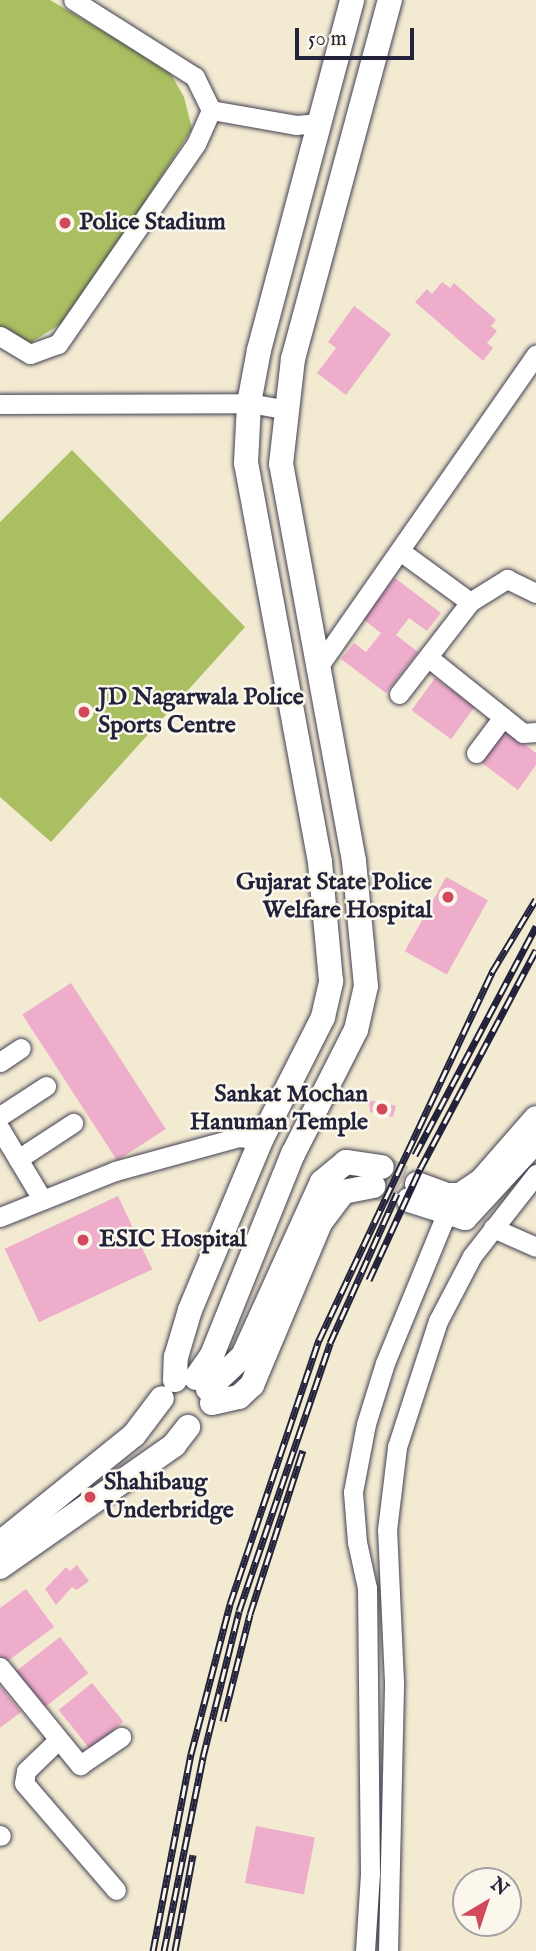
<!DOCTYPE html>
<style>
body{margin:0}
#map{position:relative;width:536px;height:1951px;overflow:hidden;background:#f3ead2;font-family:"IM FELL English",serif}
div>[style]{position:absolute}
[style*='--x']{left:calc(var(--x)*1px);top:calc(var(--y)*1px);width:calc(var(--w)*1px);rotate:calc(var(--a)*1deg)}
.green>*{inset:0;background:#aabe62}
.building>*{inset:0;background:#efadcc;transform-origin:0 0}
.major-tunnel>*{height:24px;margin-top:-12px;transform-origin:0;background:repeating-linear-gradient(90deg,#c9c2b4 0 24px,transparent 0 36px)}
.roads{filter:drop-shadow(0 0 2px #414052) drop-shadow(0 0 2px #414052)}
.minor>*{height:19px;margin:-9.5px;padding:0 9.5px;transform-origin:9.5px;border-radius:9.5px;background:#fff}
.major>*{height:24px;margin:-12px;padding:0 12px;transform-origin:12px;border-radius:12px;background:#fff}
.rail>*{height:7px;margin-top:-3.5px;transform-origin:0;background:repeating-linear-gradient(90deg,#fbf7ec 0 13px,#22223b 0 26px);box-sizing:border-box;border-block:2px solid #22223b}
.dots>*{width:19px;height:19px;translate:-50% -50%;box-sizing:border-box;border:4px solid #fbf7ec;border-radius:50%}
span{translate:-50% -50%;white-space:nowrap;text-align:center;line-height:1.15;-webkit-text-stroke:5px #fbf7ec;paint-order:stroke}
.poi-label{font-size:24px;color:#22223b;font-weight:700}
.left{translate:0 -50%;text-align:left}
.right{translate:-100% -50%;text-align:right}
.north{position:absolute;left:452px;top:1867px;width:70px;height:70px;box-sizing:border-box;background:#fbf7ec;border:2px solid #a4a2a5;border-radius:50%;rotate:39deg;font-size:19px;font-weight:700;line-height:28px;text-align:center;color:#22223b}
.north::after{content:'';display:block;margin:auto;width:24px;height:32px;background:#d1495b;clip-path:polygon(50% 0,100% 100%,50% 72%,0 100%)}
.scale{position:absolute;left:295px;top:28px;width:119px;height:32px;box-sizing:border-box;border:4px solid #22223b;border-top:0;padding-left:9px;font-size:21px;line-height:24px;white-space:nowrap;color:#22223b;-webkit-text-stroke:5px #fbf7ec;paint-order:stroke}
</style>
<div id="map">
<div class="green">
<div style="clip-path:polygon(0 0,50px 0,168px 69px,184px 97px,192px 129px,70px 318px,24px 347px,0 333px)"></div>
<div style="clip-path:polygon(72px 450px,245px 627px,51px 842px,0 797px,0 522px)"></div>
</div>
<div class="building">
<div style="clip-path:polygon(442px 282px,450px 288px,454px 283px,496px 320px,491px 326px,497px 331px,487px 343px,493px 348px,483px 361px,415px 302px,427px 289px,432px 294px)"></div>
<div style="clip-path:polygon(354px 306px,391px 334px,346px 395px,317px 373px,336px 348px,328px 342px)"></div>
<div style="clip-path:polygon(395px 578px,441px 613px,427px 631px,409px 618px,396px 635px,418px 652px,386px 693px,341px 659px,354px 643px,366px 652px,381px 633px,363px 619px)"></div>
<div style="left:435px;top:678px;width:49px;height:40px;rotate:36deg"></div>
<div style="clip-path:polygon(502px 727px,536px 753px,536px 765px,518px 790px,478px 760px)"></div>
<div style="left:446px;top:877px;width:48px;height:85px;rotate:29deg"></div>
<div style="left:71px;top:983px;width:174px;height:58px;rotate:57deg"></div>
<div style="clip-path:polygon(369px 1100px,396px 1106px,393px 1117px,370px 1112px)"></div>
<div style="left:118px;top:1196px;width:81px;height:125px;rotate:65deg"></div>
<div style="clip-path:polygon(77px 1565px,89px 1581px,77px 1590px,72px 1587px,56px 1605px,45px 1589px,66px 1567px,70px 1571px)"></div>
<div style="clip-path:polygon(26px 1589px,54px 1627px,5px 1663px,0 1655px,0 1608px)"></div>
<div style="left:60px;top:1637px;width:46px;height:57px;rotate:52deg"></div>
<div style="left:92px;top:1683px;width:50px;height:43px;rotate:51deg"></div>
<div style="clip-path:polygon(0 1686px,21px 1712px,0 1728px)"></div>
<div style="left:256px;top:1826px;width:60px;height:58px;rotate:11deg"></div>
</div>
<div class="major-tunnel">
<div style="--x:382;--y:1167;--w:39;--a:26"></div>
<div style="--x:373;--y:1186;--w:39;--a:21"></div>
</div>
<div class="roads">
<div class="minor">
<div style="--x:211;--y:110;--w:86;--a:10"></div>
<div style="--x:296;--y:125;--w:24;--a:-5"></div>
<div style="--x:0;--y:336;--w:35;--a:31"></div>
<div style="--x:30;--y:354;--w:30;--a:-20"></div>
<div style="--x:58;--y:344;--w:243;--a:-55.4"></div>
<div style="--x:196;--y:144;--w:37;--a:-66"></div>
<div style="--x:211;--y:110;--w:37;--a:-116"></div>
<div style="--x:195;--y:77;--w:144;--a:-147.7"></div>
<div style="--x:0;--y:404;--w:249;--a:-0.2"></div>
<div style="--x:249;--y:403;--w:36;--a:10"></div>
<div style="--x:470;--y:602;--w:44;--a:-31.9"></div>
<div style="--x:507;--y:579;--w:32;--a:26"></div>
<div style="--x:429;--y:658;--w:120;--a:38.6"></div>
<div style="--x:523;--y:733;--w:13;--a:-4"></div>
<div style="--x:318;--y:667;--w:381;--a:-55.1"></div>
<div style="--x:399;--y:694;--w:116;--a:-52.3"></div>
<div style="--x:470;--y:602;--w:87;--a:-143.9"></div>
<div style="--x:476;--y:753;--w:45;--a:-53.1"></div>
<div style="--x:0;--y:1062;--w:25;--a:-34"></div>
<div style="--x:0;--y:1116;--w:55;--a:-33.1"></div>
<div style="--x:0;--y:1129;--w:82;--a:59"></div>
<div style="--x:18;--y:1159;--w:66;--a:-33.2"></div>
<div style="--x:0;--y:1217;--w:124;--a:-21.8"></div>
<div style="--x:115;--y:1171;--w:129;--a:-15.3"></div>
<div style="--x:239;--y:1137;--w:22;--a:8"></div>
<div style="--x:493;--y:1228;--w:47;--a:23.8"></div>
<div style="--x:0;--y:1667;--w:127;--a:50.8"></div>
<div style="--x:80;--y:1765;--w:50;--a:-34.3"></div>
<div style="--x:57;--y:1741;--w:43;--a:135.9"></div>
<div style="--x:26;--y:1771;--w:12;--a:99"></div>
<div style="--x:24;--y:1783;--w:141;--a:49.3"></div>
<div style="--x:0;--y:1835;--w:1;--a:45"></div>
<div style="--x:365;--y:1951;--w:78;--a:-86.3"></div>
<div style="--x:370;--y:1873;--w:285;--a:-90.6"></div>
<div style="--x:367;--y:1588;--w:47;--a:-102.3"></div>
<div style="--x:357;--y:1542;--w:50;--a:-94.6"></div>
<div style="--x:353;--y:1492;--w:69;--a:-79.2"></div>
<div style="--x:366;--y:1424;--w:64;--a:-72.7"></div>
<div style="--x:385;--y:1363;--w:161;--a:-67.7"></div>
<div style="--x:388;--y:1951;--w:269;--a:-88.7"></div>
<div style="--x:394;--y:1682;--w:152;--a:-92.6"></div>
<div style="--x:387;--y:1530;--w:84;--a:-83.1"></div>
<div style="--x:397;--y:1447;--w:133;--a:-72"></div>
<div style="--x:438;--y:1321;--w:73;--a:-62.4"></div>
<div style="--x:472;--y:1256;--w:104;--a:-52"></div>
</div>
<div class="major">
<div style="--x:417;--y:1184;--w:32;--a:20"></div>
<div style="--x:447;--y:1195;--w:13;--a:0"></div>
<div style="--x:460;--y:1195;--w:27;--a:-34"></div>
<div style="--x:482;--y:1180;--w:82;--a:-48.9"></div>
<div style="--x:409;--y:1200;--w:59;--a:17.8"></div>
<div style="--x:465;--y:1218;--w:105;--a:-47.3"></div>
<div style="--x:196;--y:1378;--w:28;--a:-55"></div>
<div style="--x:212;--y:1355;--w:217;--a:-68.1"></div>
<div style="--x:293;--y:1154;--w:139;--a:-63.1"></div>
<div style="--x:356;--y:1030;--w:45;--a:-77.2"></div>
<div style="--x:366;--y:986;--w:126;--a:-95.5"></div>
<div style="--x:354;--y:861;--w:404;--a:-100.4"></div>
<div style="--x:281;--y:464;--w:106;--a:-83.5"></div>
<div style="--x:293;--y:359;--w:372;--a:-74.9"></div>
<div style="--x:175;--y:1380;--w:23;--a:-88"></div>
<div style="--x:176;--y:1357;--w:49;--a:-73.4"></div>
<div style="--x:190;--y:1310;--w:184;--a:-67.3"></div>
<div style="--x:261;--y:1140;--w:138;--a:-63.2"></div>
<div style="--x:323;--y:1017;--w:37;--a:-77"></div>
<div style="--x:331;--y:981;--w:120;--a:-95.3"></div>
<div style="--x:320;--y:862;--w:406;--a:-100.5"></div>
<div style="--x:246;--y:463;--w:60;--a:-87.1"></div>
<div style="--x:249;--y:403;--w:54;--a:-79.3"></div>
<div style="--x:259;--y:350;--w:362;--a:-75.1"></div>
<div style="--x:208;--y:1389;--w:48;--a:-43.3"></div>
<div style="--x:243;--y:1356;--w:191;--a:-65.6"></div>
<div style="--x:322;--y:1182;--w:31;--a:-40"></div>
<div style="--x:346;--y:1162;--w:36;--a:8"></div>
<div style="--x:212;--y:1403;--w:28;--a:-13"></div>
<div style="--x:239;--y:1397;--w:18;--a:-43"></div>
<div style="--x:252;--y:1385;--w:176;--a:-67.2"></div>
<div style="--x:320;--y:1223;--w:39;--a:-53"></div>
<div style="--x:343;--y:1192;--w:31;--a:-11"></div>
<div style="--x:0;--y:1543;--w:172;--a:-38.9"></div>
<div style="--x:134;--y:1435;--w:46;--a:-52.9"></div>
<div style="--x:0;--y:1567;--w:213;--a:-35"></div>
<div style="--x:174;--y:1445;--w:23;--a:-52"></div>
</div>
</div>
<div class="rail">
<div style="--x:415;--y:1155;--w:259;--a:-62.1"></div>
<div style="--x:369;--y:1280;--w:122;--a:-65.3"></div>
<div style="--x:420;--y:1169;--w:248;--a:-62.1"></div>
<div style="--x:223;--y:1721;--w:110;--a:-75.8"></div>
<div style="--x:250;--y:1614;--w:172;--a:-72.1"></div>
<div style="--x:153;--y:1951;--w:201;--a:-79.1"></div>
<div style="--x:191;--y:1754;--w:155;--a:-75.4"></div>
<div style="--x:230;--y:1604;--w:279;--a:-71.4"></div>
<div style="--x:319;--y:1340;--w:407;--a:-64.8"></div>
<div style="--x:492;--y:972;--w:85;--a:-58.9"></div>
<div style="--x:164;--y:1951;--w:198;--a:-78.6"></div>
<div style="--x:203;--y:1757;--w:150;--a:-76.1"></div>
<div style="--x:239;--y:1611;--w:283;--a:-71.2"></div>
<div style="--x:330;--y:1343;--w:164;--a:-65.9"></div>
<div style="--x:175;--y:1951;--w:98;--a:-79.4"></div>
</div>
<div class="dots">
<div style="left:65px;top:223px;background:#d1495b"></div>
<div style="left:84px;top:712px;background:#d1495b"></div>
<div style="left:448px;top:897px;background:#d1495b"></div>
<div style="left:382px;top:1109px;background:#d1495b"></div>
<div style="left:83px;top:1240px;background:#d1495b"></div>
<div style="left:90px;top:1497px;background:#d1495b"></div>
</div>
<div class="poi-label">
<span class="left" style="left:79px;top:223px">Police Stadium</span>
<span class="left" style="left:98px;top:712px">JD Nagarwala Police<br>Sports Centre</span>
<span class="right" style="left:432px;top:897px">Gujarat State Police<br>Welfare Hospital</span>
<span class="right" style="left:368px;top:1109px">Sankat Mochan<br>Hanuman Temple</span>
<span class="left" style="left:99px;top:1240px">ESIC Hospital</span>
<span class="left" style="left:104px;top:1497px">Shahibaug<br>Underbridge</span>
</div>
<div class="north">N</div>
<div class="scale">50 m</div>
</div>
